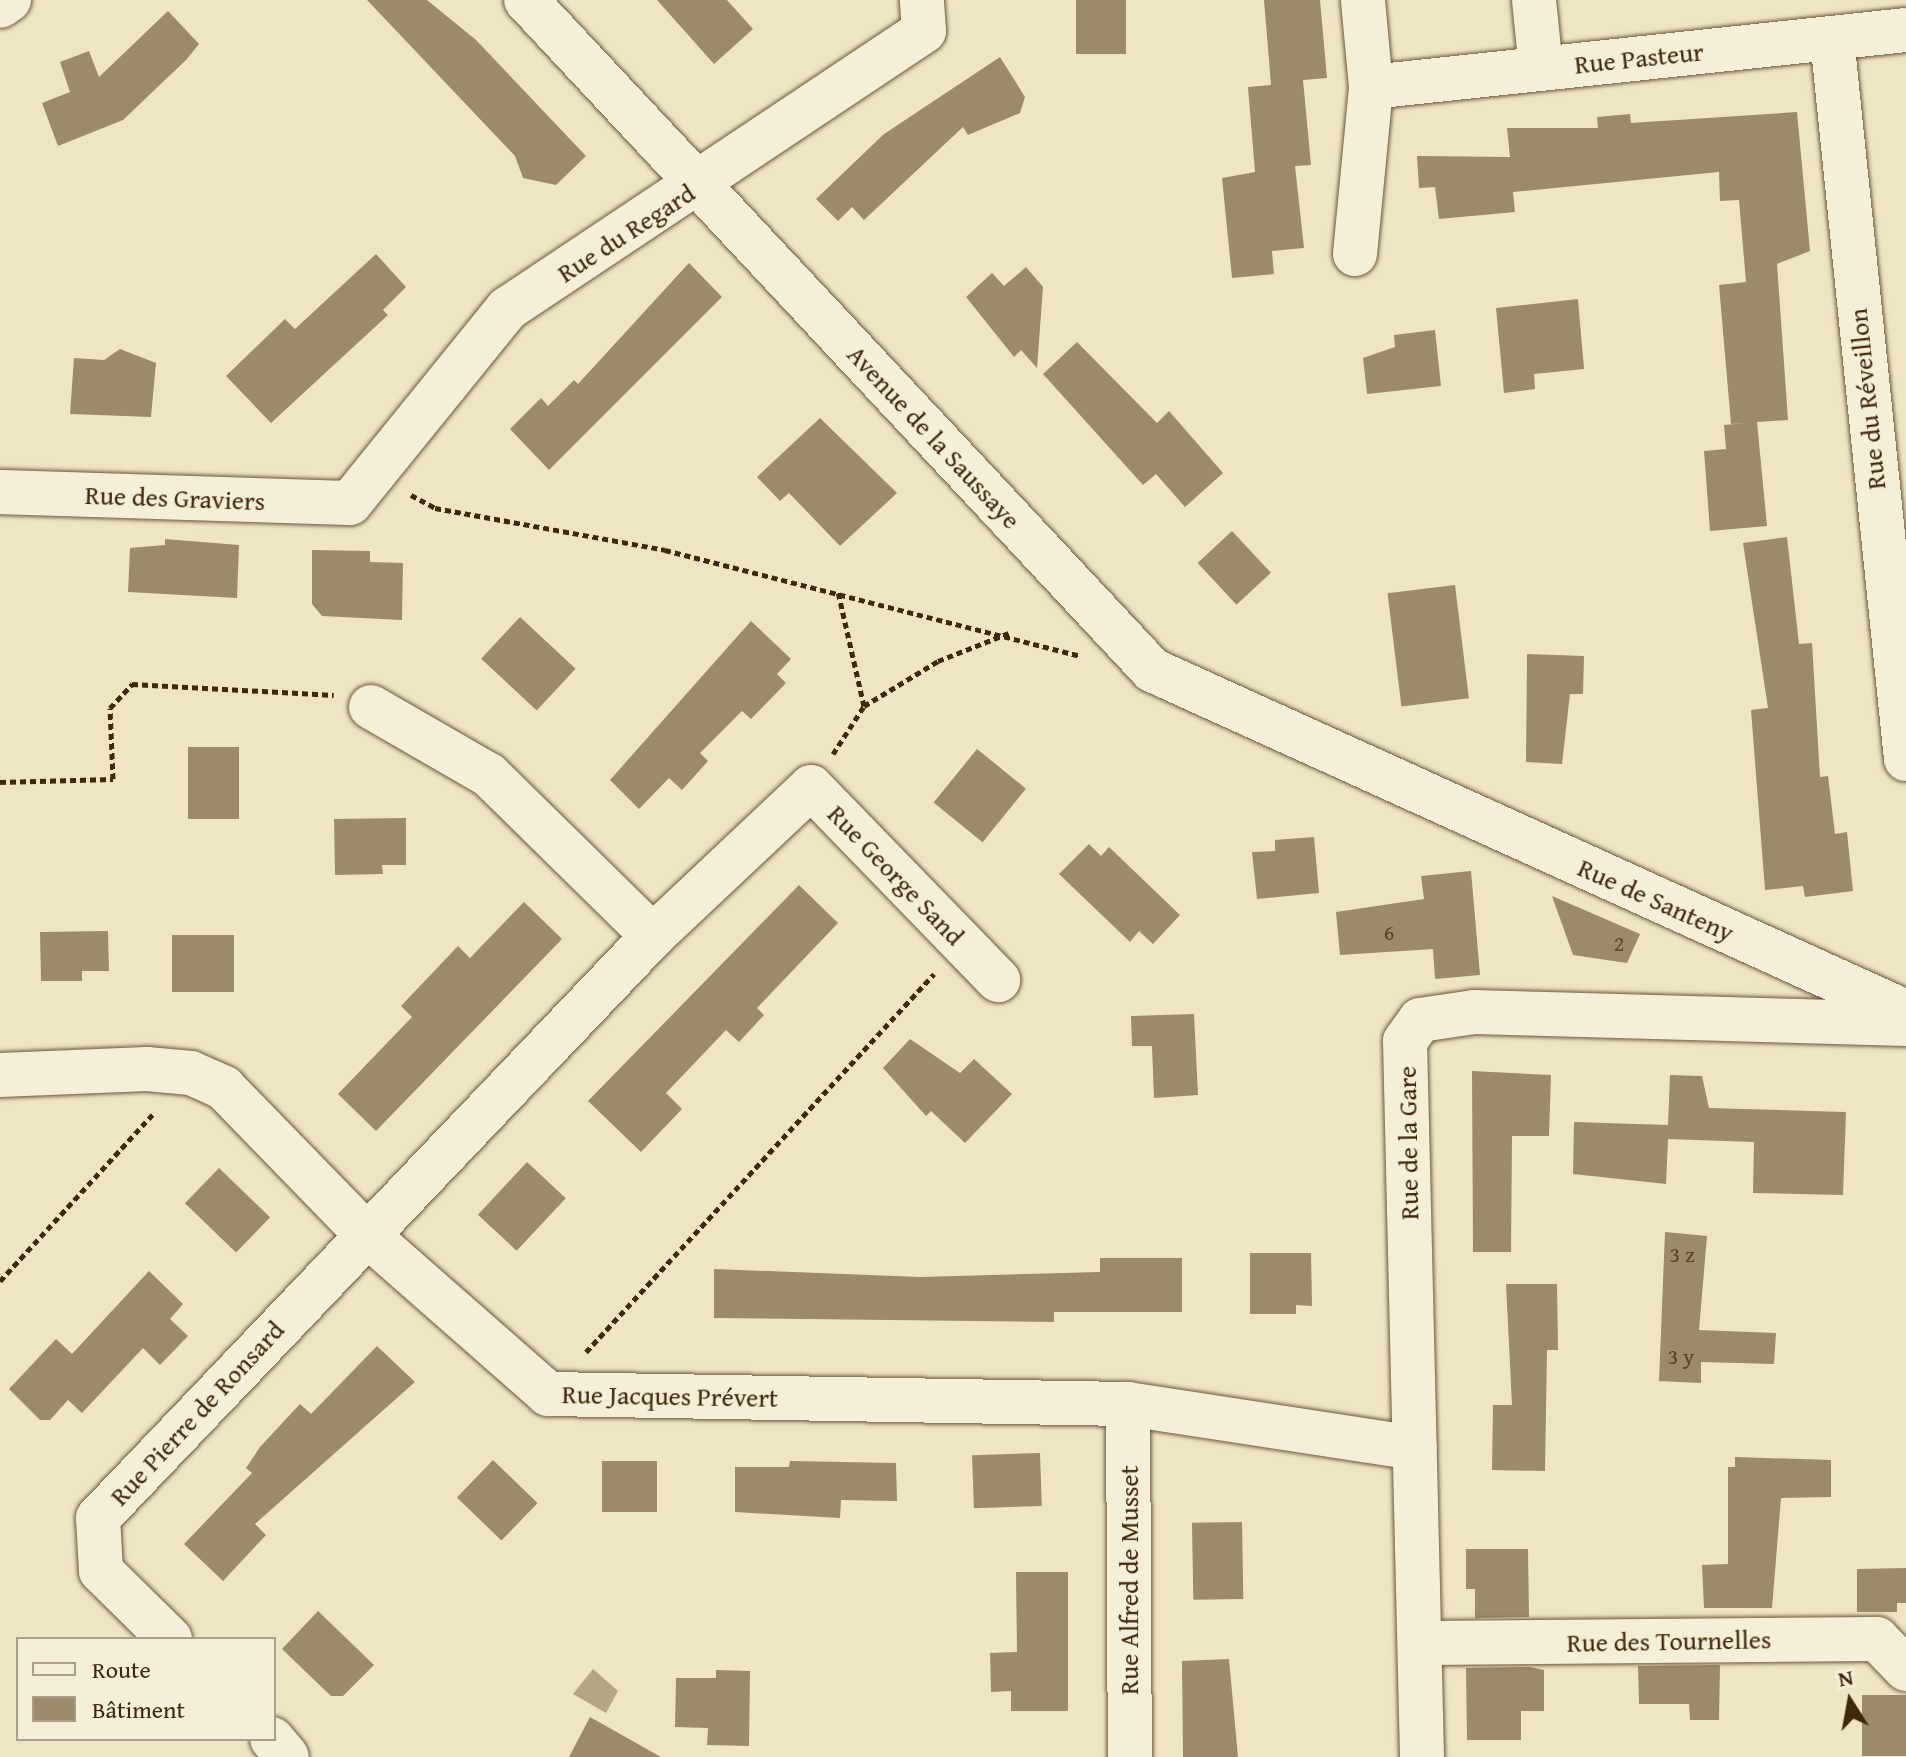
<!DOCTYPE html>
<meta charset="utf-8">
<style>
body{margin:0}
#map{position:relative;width:1906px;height:1757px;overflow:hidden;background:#efe5c5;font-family:"Gentium Book Plus",serif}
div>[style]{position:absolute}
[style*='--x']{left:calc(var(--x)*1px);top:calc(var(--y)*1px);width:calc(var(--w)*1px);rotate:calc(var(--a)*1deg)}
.water>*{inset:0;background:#b4a586}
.building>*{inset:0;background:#9b8a6c;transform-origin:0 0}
.path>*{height:5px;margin-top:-2.5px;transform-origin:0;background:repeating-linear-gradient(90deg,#40280b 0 6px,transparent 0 10px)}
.roads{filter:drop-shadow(0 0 2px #6c573a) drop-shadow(0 0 2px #6c573a)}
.minor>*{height:44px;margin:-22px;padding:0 22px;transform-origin:22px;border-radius:22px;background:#f5eed9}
span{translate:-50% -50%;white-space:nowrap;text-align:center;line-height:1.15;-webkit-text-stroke:6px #f5eed9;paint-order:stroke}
.number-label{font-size:22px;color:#574023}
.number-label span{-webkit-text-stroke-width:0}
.street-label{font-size:26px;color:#40280b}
.legend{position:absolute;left:16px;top:1637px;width:260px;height:104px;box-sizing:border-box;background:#f5eed9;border:2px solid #ad9f87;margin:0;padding:10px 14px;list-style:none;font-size:24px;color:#40280b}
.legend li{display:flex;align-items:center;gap:16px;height:40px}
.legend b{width:40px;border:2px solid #ad9f87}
.north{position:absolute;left:1810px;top:1661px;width:80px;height:80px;-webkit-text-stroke:6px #f5eed9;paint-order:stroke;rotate:349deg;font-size:22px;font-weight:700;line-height:32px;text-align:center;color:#40280b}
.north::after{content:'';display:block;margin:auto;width:28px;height:36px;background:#40280b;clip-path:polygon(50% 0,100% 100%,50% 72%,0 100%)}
</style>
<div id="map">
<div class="water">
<div style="clip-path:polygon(593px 1669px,618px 1691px,606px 1713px,573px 1694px)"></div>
</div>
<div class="building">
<div style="clip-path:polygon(367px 0,427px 0,476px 40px,586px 156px,556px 185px,523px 178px,515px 156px)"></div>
<div style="clip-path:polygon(657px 0,727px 0,753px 29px,714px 64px)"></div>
<div style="left:1076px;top:0;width:50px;height:54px"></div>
<div style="clip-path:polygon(1264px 0,1320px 0,1327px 78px,1303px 80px,1311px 165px,1295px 166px,1304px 248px,1272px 251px,1274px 274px,1232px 278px,1222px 178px,1255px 172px,1248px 87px,1271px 85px)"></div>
<div style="clip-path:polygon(168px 11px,199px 44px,186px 60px,123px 120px,58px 146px,42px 103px,70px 92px,60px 62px,89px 51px,99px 77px)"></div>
<div style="clip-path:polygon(1000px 57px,1025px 97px,1020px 113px,968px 135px,963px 127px,864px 220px,852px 207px,838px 221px,816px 199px,884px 134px)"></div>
<div style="clip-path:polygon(1797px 112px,1810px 251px,1777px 264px,1788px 420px,1757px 422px,1767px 526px,1710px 531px,1704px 451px,1726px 449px,1724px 425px,1748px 423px,1731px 424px,1719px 285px,1746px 282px,1739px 200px,1720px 201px,1719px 172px,1513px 192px,1515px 212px,1439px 219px,1435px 187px,1419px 188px,1417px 156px,1510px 157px,1507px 128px,1598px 128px,1597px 117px,1630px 114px,1631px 123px)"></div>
<div style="clip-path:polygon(376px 254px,406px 287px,383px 310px,388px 315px,271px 423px,226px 376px,285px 319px,295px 329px)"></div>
<div style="clip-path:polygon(689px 263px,722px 297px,549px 470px,510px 429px,541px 398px,548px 406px,574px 380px,578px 384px)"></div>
<div style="clip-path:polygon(1026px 267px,1043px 287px,1037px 368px,1021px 350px,1014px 357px,966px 297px,992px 273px,1004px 286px)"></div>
<div style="clip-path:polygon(1578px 299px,1584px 369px,1534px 374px,1535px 389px,1504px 393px,1496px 308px)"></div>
<div style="clip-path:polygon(1435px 330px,1441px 386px,1367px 394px,1363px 358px,1395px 347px,1394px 335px)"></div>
<div style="clip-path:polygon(1077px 342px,1157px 423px,1169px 411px,1223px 473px,1185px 507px,1156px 474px,1143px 485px,1043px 374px)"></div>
<div style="clip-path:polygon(120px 349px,156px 363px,151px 417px,70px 414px,74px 358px,104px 360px)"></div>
<div style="clip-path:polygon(820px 418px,897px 493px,840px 546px,789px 493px,780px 501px,757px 477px)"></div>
<div style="left:1232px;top:531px;width:57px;height:47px;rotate:47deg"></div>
<div style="clip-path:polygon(1787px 537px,1799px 644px,1812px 643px,1820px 777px,1828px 776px,1835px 834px,1847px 832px,1853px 891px,1805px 897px,1803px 886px,1765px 890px,1751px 710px,1768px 708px,1743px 543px)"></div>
<div style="clip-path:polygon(165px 539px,239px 545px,237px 598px,128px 592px,130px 548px,165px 545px)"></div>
<div style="clip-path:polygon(312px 550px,370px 551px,370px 562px,403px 563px,402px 620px,322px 616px,312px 604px)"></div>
<div style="left:1455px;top:585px;width:114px;height:68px;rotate:83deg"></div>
<div style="left:520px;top:617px;width:76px;height:57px;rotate:43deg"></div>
<div style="clip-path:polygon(751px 621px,791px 659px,777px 674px,786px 683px,751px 719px,742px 711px,700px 753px,708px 761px,682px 790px,669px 778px,639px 809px,610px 780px)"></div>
<div style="clip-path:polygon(1527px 654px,1584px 656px,1583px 694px,1570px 694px,1562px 764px,1526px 762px)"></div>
<div style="left:188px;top:747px;width:51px;height:72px"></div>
<div style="left:977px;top:749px;width:63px;height:69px;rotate:39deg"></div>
<div style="clip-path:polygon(406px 818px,406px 865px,382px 865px,383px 874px,335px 875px,334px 819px)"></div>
<div style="clip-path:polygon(1314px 837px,1319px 893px,1257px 899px,1252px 852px,1275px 851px,1275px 840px)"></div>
<div style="clip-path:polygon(1089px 844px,1101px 856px,1109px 847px,1180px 915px,1153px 944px,1139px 931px,1130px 942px,1059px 874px)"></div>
<div style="clip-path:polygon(1471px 871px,1480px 975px,1435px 979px,1433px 949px,1340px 955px,1336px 912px,1424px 899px,1421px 876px)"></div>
<div style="clip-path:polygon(799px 885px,838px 923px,757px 1008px,764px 1015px,739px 1042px,726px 1030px,666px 1093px,682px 1109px,641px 1152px,588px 1101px)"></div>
<div style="clip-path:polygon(1552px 896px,1640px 934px,1627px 963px,1573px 955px)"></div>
<div style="clip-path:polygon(524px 902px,562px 939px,376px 1131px,338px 1094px,412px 1017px,401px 1006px,458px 946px,470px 958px)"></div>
<div style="clip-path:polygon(108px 931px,109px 971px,82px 971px,82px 981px,41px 981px,40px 932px)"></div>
<div style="left:172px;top:935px;width:62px;height:57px"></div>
<div style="clip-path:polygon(1194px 1014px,1198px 1095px,1154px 1098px,1152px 1046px,1132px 1046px,1131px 1016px)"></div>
<div style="clip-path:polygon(910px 1039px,960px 1073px,974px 1059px,1012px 1094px,965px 1143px,931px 1111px,926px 1116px,883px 1068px)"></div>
<div style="clip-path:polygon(1472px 1071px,1551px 1075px,1549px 1136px,1512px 1136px,1511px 1252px,1473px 1252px)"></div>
<div style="clip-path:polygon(1670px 1075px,1702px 1076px,1709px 1108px,1846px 1112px,1843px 1195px,1753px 1193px,1754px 1142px,1668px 1139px,1666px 1184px,1573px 1174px,1574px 1122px,1668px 1125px)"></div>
<div style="left:527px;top:1162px;width:53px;height:72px;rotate:43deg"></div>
<div style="left:219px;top:1168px;width:71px;height:49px;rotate:44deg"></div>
<div style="clip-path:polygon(1665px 1232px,1707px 1236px,1699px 1330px,1776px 1333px,1774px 1364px,1701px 1362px,1701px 1383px,1659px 1381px)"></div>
<div style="clip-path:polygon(1250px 1253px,1311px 1253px,1312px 1306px,1296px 1305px,1296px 1314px,1250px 1314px)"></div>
<div style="clip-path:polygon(1100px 1258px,1182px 1258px,1182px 1312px,1054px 1312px,1054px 1322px,714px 1318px,714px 1269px,920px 1277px,1100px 1272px)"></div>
<div style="clip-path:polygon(149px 1271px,183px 1304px,170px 1319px,188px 1336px,160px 1365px,143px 1348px,82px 1413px,68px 1400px,50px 1420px,40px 1420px,9px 1389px,56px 1339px,72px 1354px)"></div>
<div style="clip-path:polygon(1506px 1284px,1557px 1284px,1558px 1350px,1547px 1350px,1545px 1471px,1492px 1470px,1493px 1405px,1512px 1405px)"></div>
<div style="clip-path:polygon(377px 1346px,415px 1382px,255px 1524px,266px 1535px,223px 1581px,184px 1544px,252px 1473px,246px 1468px,260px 1447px,300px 1404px,311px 1414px)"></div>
<div style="left:1040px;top:1453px;width:53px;height:68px;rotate:88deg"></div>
<div style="clip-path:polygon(1735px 1457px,1831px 1460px,1831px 1497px,1781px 1498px,1772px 1608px,1704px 1608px,1702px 1565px,1728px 1564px,1728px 1467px,1735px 1467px)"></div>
<div style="left:493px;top:1460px;width:62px;height:52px;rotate:44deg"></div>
<div style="left:602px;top:1461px;width:55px;height:51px"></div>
<div style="clip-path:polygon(790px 1461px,896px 1463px,897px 1501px,841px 1500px,840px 1518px,735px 1512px,735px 1467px,789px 1467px)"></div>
<div style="left:1242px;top:1522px;width:77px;height:50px;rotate:89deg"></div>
<div style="clip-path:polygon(1466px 1549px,1528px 1549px,1529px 1617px,1475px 1618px,1475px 1589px,1466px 1589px)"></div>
<div style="clip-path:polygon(1906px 1568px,1906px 1603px,1897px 1603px,1897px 1612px,1857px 1612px,1857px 1569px)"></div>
<div style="clip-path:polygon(1016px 1572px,1068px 1572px,1068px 1711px,1011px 1711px,1011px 1691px,991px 1692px,990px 1653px,1017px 1652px)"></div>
<div style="clip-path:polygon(318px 1611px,374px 1665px,343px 1696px,331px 1696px,282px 1649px)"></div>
<div style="clip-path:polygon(1229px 1659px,1238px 1757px,1183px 1757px,1182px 1661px)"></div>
<div style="clip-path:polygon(1720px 1665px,1719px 1720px,1690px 1720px,1689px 1704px,1639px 1704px,1638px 1666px)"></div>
<div style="clip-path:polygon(1530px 1667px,1544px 1670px,1544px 1711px,1521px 1711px,1521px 1740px,1467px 1740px,1466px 1668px)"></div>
<div style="clip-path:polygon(716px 1670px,750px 1671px,749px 1746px,707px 1745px,708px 1728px,675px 1727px,676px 1678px,716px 1678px)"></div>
<div style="left:1906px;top:1695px;width:61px;height:44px;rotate:90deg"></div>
<div style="clip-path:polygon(590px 1717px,661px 1757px,569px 1757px)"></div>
</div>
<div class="path">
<div style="--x:411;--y:495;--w:27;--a:28"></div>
<div style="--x:435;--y:508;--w:234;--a:10.3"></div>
<div style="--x:665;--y:550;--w:428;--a:14.3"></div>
<div style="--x:864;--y:706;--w:87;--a:-31.3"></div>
<div style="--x:938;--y:661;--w:76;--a:-21.5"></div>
<div style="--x:833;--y:754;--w:57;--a:-57.1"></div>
<div style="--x:864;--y:706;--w:117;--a:-102.8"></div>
<div style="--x:0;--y:782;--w:113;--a:-1.5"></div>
<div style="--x:113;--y:779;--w:71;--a:-92.4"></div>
<div style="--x:110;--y:708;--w:33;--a:-47"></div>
<div style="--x:132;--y:684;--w:202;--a:3.1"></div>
<div style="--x:0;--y:1281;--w:229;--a:-47.5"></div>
<div style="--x:586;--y:1352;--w:514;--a:-47.37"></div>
</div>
<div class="roads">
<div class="minor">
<div style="--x:526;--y:0;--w:917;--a:46.94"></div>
<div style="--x:1152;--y:670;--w:828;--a:24.4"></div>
<div style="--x:1534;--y:0;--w:69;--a:84.2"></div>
<div style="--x:0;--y:6;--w:11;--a:-34"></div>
<div style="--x:1832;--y:38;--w:725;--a:84.14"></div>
<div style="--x:1371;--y:87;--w:538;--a:-6.08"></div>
<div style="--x:1355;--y:254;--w:168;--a:-84.5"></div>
<div style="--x:1371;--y:87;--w:87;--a:-95.3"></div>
<div style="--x:0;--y:492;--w:350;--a:1.8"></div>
<div style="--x:350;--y:503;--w:250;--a:-51"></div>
<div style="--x:507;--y:309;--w:501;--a:-33.69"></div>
<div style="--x:924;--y:31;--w:31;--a:-94"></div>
<div style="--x:371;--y:707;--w:136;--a:30"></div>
<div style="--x:489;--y:775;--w:230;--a:44.5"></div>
<div style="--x:0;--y:1075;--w:147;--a:-2.3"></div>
<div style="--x:147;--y:1069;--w:44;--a:5.2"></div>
<div style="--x:191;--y:1073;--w:36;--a:24"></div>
<div style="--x:224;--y:1088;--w:202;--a:45.8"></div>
<div style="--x:365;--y:1233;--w:244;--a:41.3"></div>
<div style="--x:548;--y:1394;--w:580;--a:0.99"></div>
<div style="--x:1128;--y:1404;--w:290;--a:8.7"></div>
<div style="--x:1128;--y:1404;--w:353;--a:89.7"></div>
<div style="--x:170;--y:1639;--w:97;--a:-135.4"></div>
<div style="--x:101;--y:1571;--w:53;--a:-93.2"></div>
<div style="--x:98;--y:1518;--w:804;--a:-46.36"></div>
<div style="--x:653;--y:936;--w:217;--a:-43.3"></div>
<div style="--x:811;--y:787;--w:269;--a:45.9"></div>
<div style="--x:1420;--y:1643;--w:457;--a:-0.5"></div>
<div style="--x:1877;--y:1639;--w:42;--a:46"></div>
<div style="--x:272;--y:1739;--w:23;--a:50"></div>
<div style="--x:1422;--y:1757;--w:716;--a:-91.36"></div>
<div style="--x:1405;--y:1041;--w:26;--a:-54"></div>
<div style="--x:1420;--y:1020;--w:55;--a:-8.4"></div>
<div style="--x:1474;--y:1012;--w:432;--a:1.6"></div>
</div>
</div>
<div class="number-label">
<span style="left:1389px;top:933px">6</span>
<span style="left:1619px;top:944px">2</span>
<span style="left:1682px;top:1255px">3 z</span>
<span style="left:1681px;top:1357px">3 y</span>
</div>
<div class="street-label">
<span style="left:1639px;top:58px;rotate:-6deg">Rue Pasteur</span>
<span style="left:626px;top:233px;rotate:-33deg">Rue du Regard</span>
<span style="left:1867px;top:399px;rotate:-96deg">Rue du Réveillon</span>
<span style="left:934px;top:437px;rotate:47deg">Avenue de la Saussaye</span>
<span style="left:175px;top:498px;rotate:2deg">Rue des Graviers</span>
<span style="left:896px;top:875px;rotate:46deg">Rue George Sand</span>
<span style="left:1656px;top:900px;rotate:24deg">Rue de Santeny</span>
<span style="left:1408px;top:1143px;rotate:-91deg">Rue de la Gare</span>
<span style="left:670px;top:1396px;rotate:1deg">Rue Jacques Prévert</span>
<span style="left:197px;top:1413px;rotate:-47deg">Rue Pierre de Ronsard</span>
<span style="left:1129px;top:1580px;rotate:-90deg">Rue Alfred de Musset</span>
<span style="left:1669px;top:1641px;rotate:-1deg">Rue des Tournelles</span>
</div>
<ul class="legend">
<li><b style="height:10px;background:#f5eed9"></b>Route</li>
<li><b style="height:22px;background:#9b8a6c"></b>Bâtiment</li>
</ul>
<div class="north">N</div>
</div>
